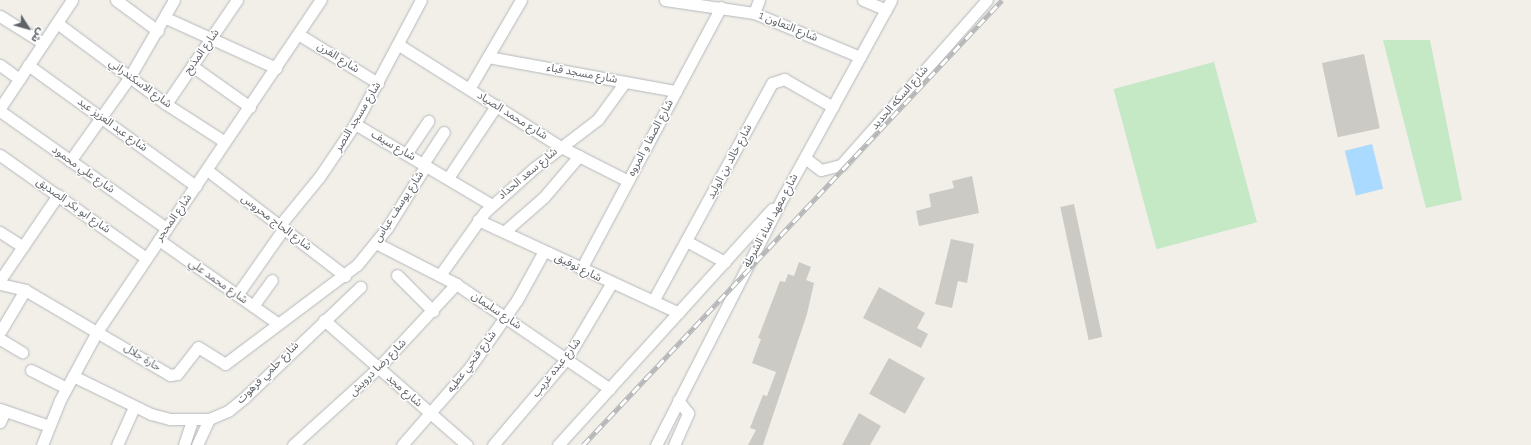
<!DOCTYPE html>
<meta charset="utf-8">
<style>
body{margin:0}
#map{position:relative;width:1531px;height:445px;overflow:hidden;background:#f1efe8;font-family:Raleway,"Noto Sans Arabic",sans-serif}
div>[style]{position:absolute}
[style*='--x']{left:calc(var(--x)*1px);top:calc(var(--y)*1px);width:calc(var(--w)*1px);rotate:calc(var(--a)*1deg)}
.green>*{inset:0;background:#c5e8c5;transform-origin:0 0}
.water>*{inset:0;background:#aadaff;transform-origin:0 0}
.building>*{inset:0;background:#cccac5;transform-origin:0 0}
.roads{filter:drop-shadow(0 0 1px #b5b8bc) drop-shadow(0 0 1px #b5b8bc)}
.minor>*{height:11px;margin:-5.5px;padding:0 5.5px;transform-origin:5.5px;border-radius:5.5px;background:#fff}
.rail>*{height:4.5px;margin-top:-2.25px;transform-origin:0;background:repeating-linear-gradient(90deg,#fff 0 9px,#b6b7b8 0 18px);box-sizing:border-box;border-block:1px solid #b6b7b8}
span{translate:-50% -50%;white-space:nowrap;text-align:center;line-height:1.15;-webkit-text-stroke:3px #fff;paint-order:stroke}
.street-label{font-size:11px;color:#5f6368}
.north{position:absolute;left:8px;top:8px;width:40px;height:40px;-webkit-text-stroke:3px #fff;paint-order:stroke;rotate:127deg;font-size:11px;font-weight:700;line-height:16px;text-align:center;color:#5f6368}
.north::after{content:'';display:block;margin:auto;width:14px;height:18px;background:#5f6368;clip-path:polygon(50% 0,100% 100%,50% 72%,0 100%)}
</style>
<div id="map">
<div class="green">
<div style="clip-path:polygon(1383px 40px,1430px 40px,1462px 200px,1426px 208px)"></div>
<div style="left:1214px;top:62px;width:166px;height:104px;rotate:75deg"></div>
</div>
<div class="water">
<div style="left:1372px;top:144px;width:46px;height:28px;rotate:76deg"></div>
</div>
<div class="building">
<div style="left:1364px;top:54px;width:76px;height:43px;rotate:78deg"></div>
<div style="clip-path:polygon(972px 176px,979px 213px,919px 226px,916px 211px,931px 207px,929px 194px,954px 188px,952px 181px)"></div>
<div style="left:1074px;top:204px;width:136px;height:14px;rotate:78deg"></div>
<div style="clip-path:polygon(951px 239px,974px 244px,967px 283px,958px 281px,952px 308px,935px 304px)"></div>
<div style="clip-path:polygon(799px 262px,811px 267px,806px 280px,814px 283px,807px 314px,763px 445px,748px 445px,756px 430px,750px 428px,763px 395px,767px 396px,776px 372px,752px 363px,761px 339px,758px 338px,780px 281px,785px 282px,788px 274px,794px 276px)"></div>
<div style="clip-path:polygon(879px 287px,925px 313px,917px 328px,928px 334px,921px 348px,863px 318px)"></div>
<div style="left:889px;top:358px;width:41px;height:41px;rotate:29deg"></div>
<div style="clip-path:polygon(859px 413px,881px 426px,870px 445px,842px 445px)"></div>
</div>
<div class="roads">
<div class="minor">
<div style="--x:116;--y:0;--w:52;--a:36.4"></div>
<div style="--x:665;--y:0;--w:90;--a:8.3"></div>
<div style="--x:754;--y:13;--w:115;--a:22.5"></div>
<div style="--x:863;--y:0;--w:25;--a:23"></div>
<div style="--x:754;--y:13;--w:14;--a:-69"></div>
<div style="--x:0;--y:16;--w:51;--a:32.1"></div>
<div style="--x:166;--y:18;--w:121;--a:24.4"></div>
<div style="--x:57;--y:23;--w:136;--a:36.6"></div>
<div style="--x:166;--y:104;--w:70;--a:32.8"></div>
<div style="--x:298;--y:34;--w:94;--a:31.5"></div>
<div style="--x:399;--y:45;--w:191;--a:32.2"></div>
<div style="--x:561;--y:147;--w:75;--a:26.9"></div>
<div style="--x:488;--y:57;--w:191;--a:10.3"></div>
<div style="--x:0;--y:65;--w:24;--a:36"></div>
<div style="--x:28;--y:65;--w:207;--a:35.8"></div>
<div style="--x:192;--y:66;--w:71;--a:35.3"></div>
<div style="--x:469;--y:89;--w:103;--a:-59.7"></div>
<div style="--x:166;--y:104;--w:126;--a:-55.7"></div>
<div style="--x:0;--y:108;--w:130;--a:-56.3"></div>
<div style="--x:0;--y:111;--w:204;--a:35.2"></div>
<div style="--x:355;--y:124;--w:159;--a:30.6"></div>
<div style="--x:406;--y:154;--w:40;--a:-56"></div>
<div style="--x:0;--y:155;--w:179;--a:35.2"></div>
<div style="--x:805;--y:158;--w:20;--a:37"></div>
<div style="--x:821;--y:170;--w:21;--a:-14"></div>
<div style="--x:841;--y:165;--w:220;--a:-48.5"></div>
<div style="--x:70;--y:161;--w:102;--a:-54.6"></div>
<div style="--x:129;--y:78;--w:90;--a:-60"></div>
<div style="--x:423;--y:164;--w:38;--a:-57"></div>
<div style="--x:207;--y:170;--w:174;--a:37.5"></div>
<div style="--x:448;--y:178;--w:87;--a:-56.3"></div>
<div style="--x:478;--y:220;--w:221;--a:24.8"></div>
<div style="--x:280;--y:225;--w:63;--a:-50.8"></div>
<div style="--x:320;--y:176;--w:63;--a:-56.1"></div>
<div style="--x:355;--y:124;--w:140;--a:-62"></div>
<div style="--x:0;--y:232;--w:27;--a:33"></div>
<div style="--x:504;--y:232;--w:53;--a:-41.2"></div>
<div style="--x:544;--y:197;--w:54;--a:-49.5"></div>
<div style="--x:159;--y:240;--w:144;--a:35.1"></div>
<div style="--x:688;--y:242;--w:42;--a:28.4"></div>
<div style="--x:376;--y:243;--w:90;--a:27.1"></div>
<div style="--x:456;--y:284;--w:186;--a:34.3"></div>
<div style="--x:581;--y:269;--w:297;--a:-61.9"></div>
<div style="--x:397;--y:275;--w:51;--a:45"></div>
<div style="--x:440;--y:275;--w:77;--a:-54.5"></div>
<div style="--x:485;--y:212;--w:66;--a:-41.9"></div>
<div style="--x:534;--y:168;--w:81;--a:-37.4"></div>
<div style="--x:598;--y:119;--w:46;--a:-53.9"></div>
<div style="--x:0;--y:280;--w:103;--a:-55.7"></div>
<div style="--x:0;--y:284;--w:26;--a:13"></div>
<div style="--x:25;--y:290;--w:168;--a:30.4"></div>
<div style="--x:170;--y:375;--w:7;--a:-8"></div>
<div style="--x:177;--y:374;--w:34;--a:-52"></div>
<div style="--x:198;--y:347;--w:32;--a:32"></div>
<div style="--x:225;--y:364;--w:165;--a:-36.9"></div>
<div style="--x:357;--y:265;--w:48;--a:-51"></div>
<div style="--x:387;--y:228;--w:74;--a:-58.2"></div>
<div style="--x:237;--y:295;--w:82;--a:-55"></div>
<div style="--x:653;--y:301;--w:248;--a:-61.4"></div>
<div style="--x:772;--y:83;--w:13;--a:-18"></div>
<div style="--x:784;--y:79;--w:56;--a:29.7"></div>
<div style="--x:253;--y:306;--w:32;--a:-54"></div>
<div style="--x:324;--y:320;--w:190;--a:41.2"></div>
<div style="--x:0;--y:332;--w:49;--a:-59.2"></div>
<div style="--x:0;--y:339;--w:26;--a:31"></div>
<div style="--x:31;--y:370;--w:39;--a:27"></div>
<div style="--x:73;--y:376;--w:87;--a:26"></div>
<div style="--x:151;--y:414;--w:20;--a:15"></div>
<div style="--x:170;--y:419;--w:39;--a:0"></div>
<div style="--x:209;--y:419;--w:21;--a:-23"></div>
<div style="--x:228;--y:411;--w:21;--a:-39"></div>
<div style="--x:244;--y:398;--w:161;--a:-43.7"></div>
<div style="--x:0;--y:409;--w:52;--a:19.1"></div>
<div style="--x:0;--y:422;--w:12;--a:-66"></div>
<div style="--x:42;--y:445;--w:48;--a:-68.2"></div>
<div style="--x:60;--y:400;--w:80;--a:-61.5"></div>
<div style="--x:98;--y:330;--w:398;--a:-56"></div>
<div style="--x:117;--y:445;--w:42;--a:-65.9"></div>
<div style="--x:184;--y:445;--w:25;--a:-72"></div>
<div style="--x:197;--y:445;--w:29;--a:-65"></div>
<div style="--x:293;--y:445;--w:115;--a:-42.2"></div>
<div style="--x:378;--y:368;--w:115;--a:-47.1"></div>
<div style="--x:402;--y:445;--w:103;--a:-48.9"></div>
<div style="--x:470;--y:367;--w:82;--a:-55"></div>
<div style="--x:517;--y:300;--w:56;--a:-61.1"></div>
<div style="--x:493;--y:445;--w:114;--a:-49.6"></div>
<div style="--x:567;--y:358;--w:86;--a:-59.3"></div>
<div style="--x:558;--y:445;--w:319;--a:-47.8"></div>
<div style="--x:656;--y:445;--w:281;--a:-62.9"></div>
<div style="--x:784;--y:195;--w:222;--a:-61.2"></div>
<div style="--x:674;--y:445;--w:35;--a:-66"></div>
<div style="--x:688;--y:413;--w:16;--a:-128"></div>
</div>
</div>
<div class="rail">
<div style="--x:583;--y:445;--w:611;--a:-46.72"></div>
</div>
<div class="street-label">
<span style="left:788px;top:27px;rotate:22deg">شارع التعاون 1</span>
<span style="left:202px;top:52px;rotate:-55deg">شارع المذبح</span>
<span style="left:338px;top:58px;rotate:32deg">شارع الفرن</span>
<span style="left:582px;top:74px;rotate:10deg">شارع مسجد قباء</span>
<span style="left:140px;top:84px;rotate:36deg">شارع الاسكندراني</span>
<span style="left:900px;top:98px;rotate:-49deg">شارع السكه الحديد</span>
<span style="left:512px;top:116px;rotate:32deg">شارع محمد الصياد</span>
<span style="left:358px;top:117px;rotate:-59deg">شارع مسجد النصر</span>
<span style="left:112px;top:125px;rotate:36deg">شارع عبد العزيز عيد</span>
<span style="left:651px;top:138px;rotate:-62deg">شارع الصفا و المروه</span>
<span style="left:393px;top:146px;rotate:30deg">شارع سيف</span>
<span style="left:730px;top:162px;rotate:-62deg">شارع خالد بن الوليد</span>
<span style="left:83px;top:170px;rotate:35deg">شارع علي محمود</span>
<span style="left:528px;top:174px;rotate:-40deg">شارع سعد الحداد</span>
<span style="left:73px;top:206px;rotate:35deg">شارع ابو بكر الصديق</span>
<span style="left:399px;top:207px;rotate:-57deg">شارع يوسف عباس</span>
<span style="left:174px;top:218px;rotate:-55deg">شارع المحجر</span>
<span style="left:771px;top:221px;rotate:-62deg">شارع معهد امناء الشرطة</span>
<span style="left:276px;top:223px;rotate:37deg">شارع الحاج محروس</span>
<span style="left:578px;top:268px;rotate:26deg">شارع توفيق</span>
<span style="left:218px;top:282px;rotate:35deg">شارع محمد علي</span>
<span style="left:496px;top:311px;rotate:34deg">شارع سليمان</span>
<span style="left:142px;top:358px;rotate:32deg">حارة جلال</span>
<span style="left:472px;top:362px;rotate:-53deg">شارع فتحي عطيه</span>
<span style="left:378px;top:368px;rotate:-45deg">شارع رضا درويش</span>
<span style="left:557px;top:368px;rotate:-52deg">شارع عبده غريب</span>
<span style="left:268px;top:373px;rotate:-45deg">شارع حلمي فرهوت</span>
<span style="left:404px;top:391px;rotate:41deg">شارع مجد</span>
</div>
<div class="north">ش</div>
</div>
